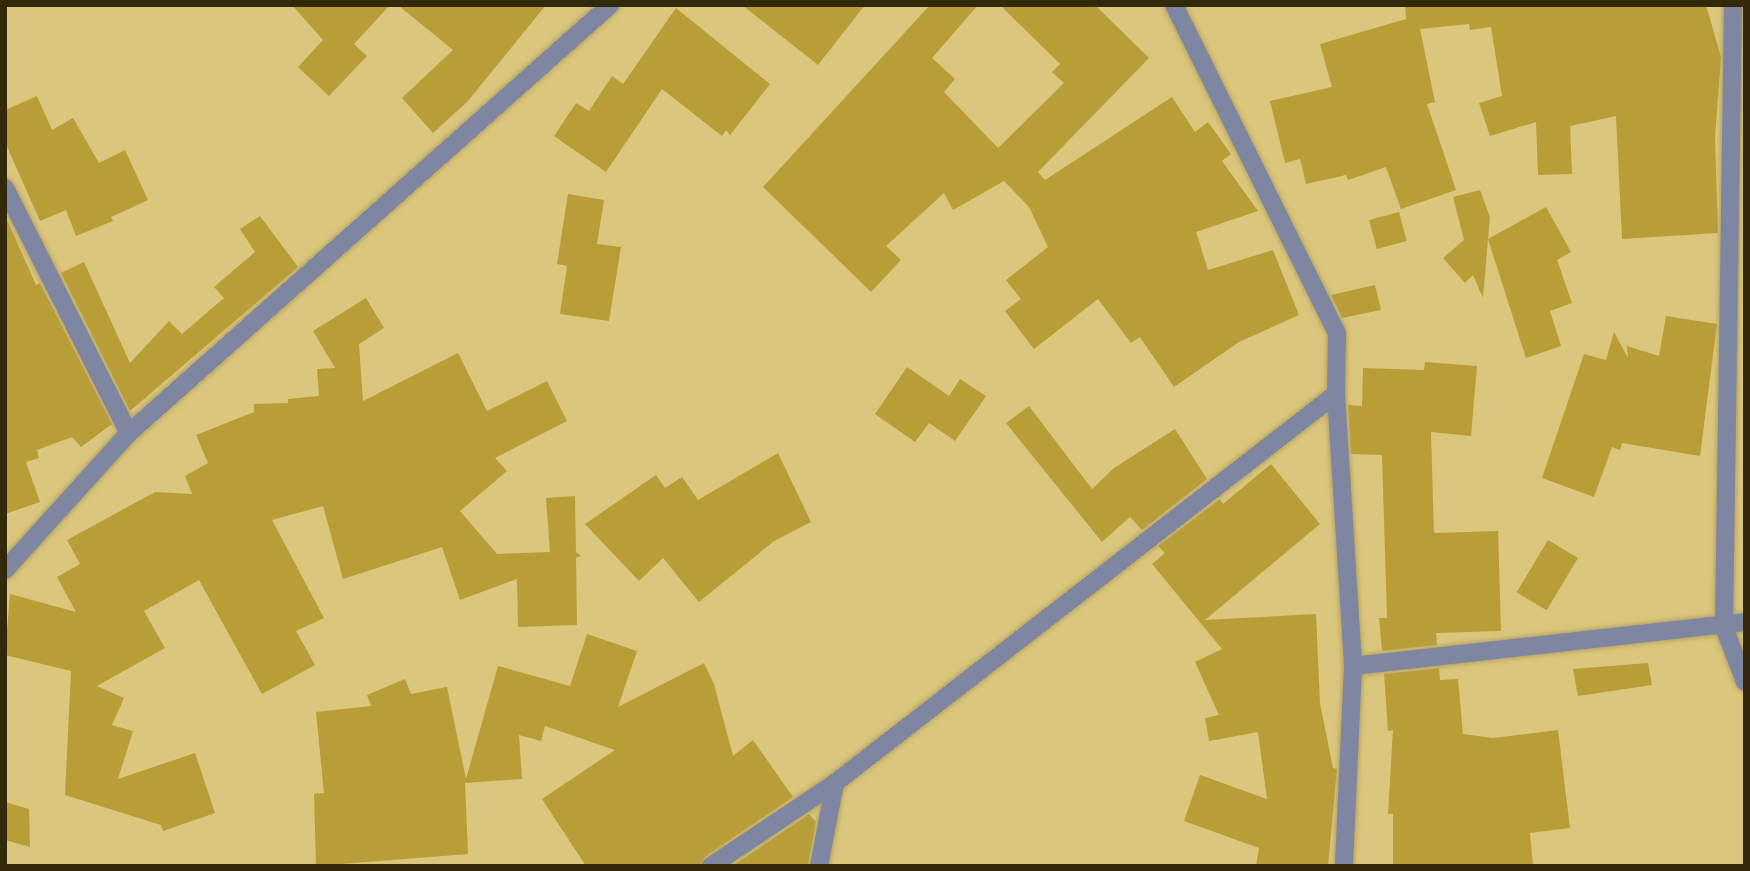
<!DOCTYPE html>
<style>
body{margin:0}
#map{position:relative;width:1750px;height:871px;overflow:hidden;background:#dac67c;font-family:"Times New Roman",serif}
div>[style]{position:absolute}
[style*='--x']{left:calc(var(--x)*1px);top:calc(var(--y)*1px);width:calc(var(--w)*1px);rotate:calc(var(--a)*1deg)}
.building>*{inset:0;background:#b99e38;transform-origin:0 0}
.roads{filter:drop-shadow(0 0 2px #b5a363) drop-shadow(0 0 2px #b5a363)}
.minor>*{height:18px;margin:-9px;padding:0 9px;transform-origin:9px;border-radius:9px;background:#7f86a2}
span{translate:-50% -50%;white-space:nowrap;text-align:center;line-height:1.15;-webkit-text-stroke:6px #f1e7c3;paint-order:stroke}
.frame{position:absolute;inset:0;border:7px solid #32290a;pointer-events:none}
</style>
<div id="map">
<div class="building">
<div style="clip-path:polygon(292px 5px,390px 5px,354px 44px,367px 56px,329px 96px,298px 67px,323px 40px)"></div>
<div style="clip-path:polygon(398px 5px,546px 5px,467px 102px,433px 133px,402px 98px,453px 50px)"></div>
<div style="clip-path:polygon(742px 5px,865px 5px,818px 65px)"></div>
<div style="clip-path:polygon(930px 5px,978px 5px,932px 58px,955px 79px,944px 92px,998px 148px,1064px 83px,1052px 72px,1060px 64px,1000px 5px,1095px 5px,1149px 58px,1038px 172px,1045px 180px,1172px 97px,1195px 132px,1208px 122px,1231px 154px,1222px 161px,1258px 211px,1196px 232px,1208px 270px,1273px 250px,1299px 315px,1239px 342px,1174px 387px,1140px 337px,1131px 343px,1098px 299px,1034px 349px,1005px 311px,1021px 299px,1006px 280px,1048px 247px,1029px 207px,1004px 181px,953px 210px,944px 193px,886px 246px,901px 260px,871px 292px,763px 187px)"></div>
<div style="clip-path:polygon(1405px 5px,1706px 5px,1721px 57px,1715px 137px,1718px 233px,1622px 239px,1616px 116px,1570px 126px,1572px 174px,1538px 175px,1536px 122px,1490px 136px,1479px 103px,1502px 96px,1491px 27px,1470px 30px,1469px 24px,1420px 29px,1435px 102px,1427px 104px,1456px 190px,1401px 209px,1386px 167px,1348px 180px,1346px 175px,1306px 184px,1300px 159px,1285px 163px,1270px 101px,1332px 87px,1320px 44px,1406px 19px)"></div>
<div style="clip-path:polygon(676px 8px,770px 84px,730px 135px,726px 130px,722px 136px,662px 89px,606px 172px,554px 136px,576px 103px,589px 111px,612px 76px,623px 84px)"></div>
<div style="clip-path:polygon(37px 96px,52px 130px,73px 118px,99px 163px,125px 150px,148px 200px,111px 217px,113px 221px,76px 236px,66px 210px,40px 221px,5px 142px,5px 110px)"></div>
<div style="clip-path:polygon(1480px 190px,1490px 217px,1488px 239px,1546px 207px,1571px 252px,1557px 260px,1572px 303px,1550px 311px,1561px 346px,1526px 358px,1488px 239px,1483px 298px,1473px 275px,1465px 283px,1443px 258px,1464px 240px,1453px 197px)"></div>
<div style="clip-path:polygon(568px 194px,604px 200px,597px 244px,621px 247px,609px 321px,560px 314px,567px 266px,557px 264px)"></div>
<div style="left:1399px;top:212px;width:30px;height:31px;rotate:75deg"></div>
<div style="clip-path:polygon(5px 215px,36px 285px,40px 283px,112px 424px,81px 447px,72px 437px,37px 450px,39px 458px,26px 462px,40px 502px,5px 514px)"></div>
<div style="clip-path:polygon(260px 216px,298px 267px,130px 411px,61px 273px,84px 262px,130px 363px,169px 321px,182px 334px,224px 298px,214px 287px,255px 252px,240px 229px)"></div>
<div style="clip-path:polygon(1375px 285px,1381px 310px,1342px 318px,1331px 295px)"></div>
<div style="clip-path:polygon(366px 298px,384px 328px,359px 344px,363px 401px,458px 353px,487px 411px,547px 381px,567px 421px,495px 458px,507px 471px,460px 511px,497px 554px,550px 552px,546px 498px,575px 496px,576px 552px,581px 556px,576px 558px,577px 625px,518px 627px,517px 579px,460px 600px,442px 547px,343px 579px,323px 506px,272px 520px,324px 618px,296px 631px,315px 665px,262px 694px,199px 580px,144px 611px,165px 648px,97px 686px,124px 698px,112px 725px,133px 731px,118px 779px,195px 753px,215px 813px,163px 831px,161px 825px,65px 795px,71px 671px,5px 655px,10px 594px,76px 612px,57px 577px,80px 564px,67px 540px,155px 492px,192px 494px,185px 476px,208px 463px,196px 435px,254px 412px,254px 404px,288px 403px,288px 399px,319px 396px,317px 369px,335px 368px,313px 331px)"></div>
<div style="clip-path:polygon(1666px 316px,1717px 324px,1700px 456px,1622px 443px,1620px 450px,1612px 447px,1594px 497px,1542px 478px,1584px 354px,1606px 360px,1614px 332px,1628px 358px,1627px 346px,1659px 356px)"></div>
<div style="clip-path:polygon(1425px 362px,1477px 366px,1471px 436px,1431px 432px,1434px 533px,1498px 531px,1501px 631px,1436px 633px,1437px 645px,1382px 651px,1379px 618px,1387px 618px,1382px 455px,1351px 454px,1348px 405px,1362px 406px,1363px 368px,1424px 370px)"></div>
<div style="clip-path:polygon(907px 367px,949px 396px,960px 379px,986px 396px,955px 441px,929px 423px,915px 442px,875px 414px)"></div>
<div style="clip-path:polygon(1029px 406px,1092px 489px,1114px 468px,1175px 429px,1207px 479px,1142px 530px,1130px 517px,1102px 542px,1006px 423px)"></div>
<div style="clip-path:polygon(778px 453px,811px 522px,774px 541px,699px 602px,663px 558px,639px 581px,585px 524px,656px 475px,665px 488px,682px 477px,698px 500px)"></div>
<div style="clip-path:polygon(1271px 464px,1320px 524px,1205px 620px,1316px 614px,1320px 703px,1333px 768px,1337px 769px,1328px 866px,1256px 866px,1259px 848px,1184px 821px,1200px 775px,1267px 799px,1258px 732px,1209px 741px,1205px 718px,1219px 715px,1195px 662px,1222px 649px,1152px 564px,1165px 553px,1158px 546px,1220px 499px,1223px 504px)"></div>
<div style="left:1548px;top:540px;width:35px;height:61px;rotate:31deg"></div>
<div style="clip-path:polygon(587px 634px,637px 651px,618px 707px,704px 663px,714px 684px,733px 756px,753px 740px,793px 797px,705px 857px,700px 866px,586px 866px,542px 799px,615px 750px,545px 726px,541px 741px,519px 735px,522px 779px,465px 783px,468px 854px,316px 866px,314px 794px,324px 793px,316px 712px,371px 706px,367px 695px,405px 679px,411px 694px,447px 687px,466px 779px,498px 666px,570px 686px)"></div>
<div style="clip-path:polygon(1648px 663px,1652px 685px,1578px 696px,1573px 669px)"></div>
<div style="clip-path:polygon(1439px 668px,1440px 680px,1458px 679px,1463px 734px,1493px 738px,1558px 730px,1570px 828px,1530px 833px,1533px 866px,1393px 866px,1393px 814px,1388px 814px,1393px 730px,1388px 731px,1384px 674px)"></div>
<div style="clip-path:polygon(5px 802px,29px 809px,30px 847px,5px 840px)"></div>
<div style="clip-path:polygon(809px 814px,816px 822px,808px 866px,732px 866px)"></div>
</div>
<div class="roads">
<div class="minor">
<div style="--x:1174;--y:5;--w:366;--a:63.6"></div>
<div style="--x:1337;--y:333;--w:61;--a:90.9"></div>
<div style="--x:1336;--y:394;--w:273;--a:86.4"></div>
<div style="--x:1353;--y:666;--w:200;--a:92.6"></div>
<div style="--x:1733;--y:5;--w:622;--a:90.83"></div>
<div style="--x:1724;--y:627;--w:59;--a:69.1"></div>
<div style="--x:5;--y:188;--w:275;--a:63.2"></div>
<div style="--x:5;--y:570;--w:185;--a:-47.9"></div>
<div style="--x:129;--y:433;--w:644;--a:-41.66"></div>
<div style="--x:1353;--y:666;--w:394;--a:-6.4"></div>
<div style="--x:711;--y:866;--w:149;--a:-33.8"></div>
<div style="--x:835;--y:783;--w:634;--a:-37.83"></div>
<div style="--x:819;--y:866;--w:85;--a:-79.1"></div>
</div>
</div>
<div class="frame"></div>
</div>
